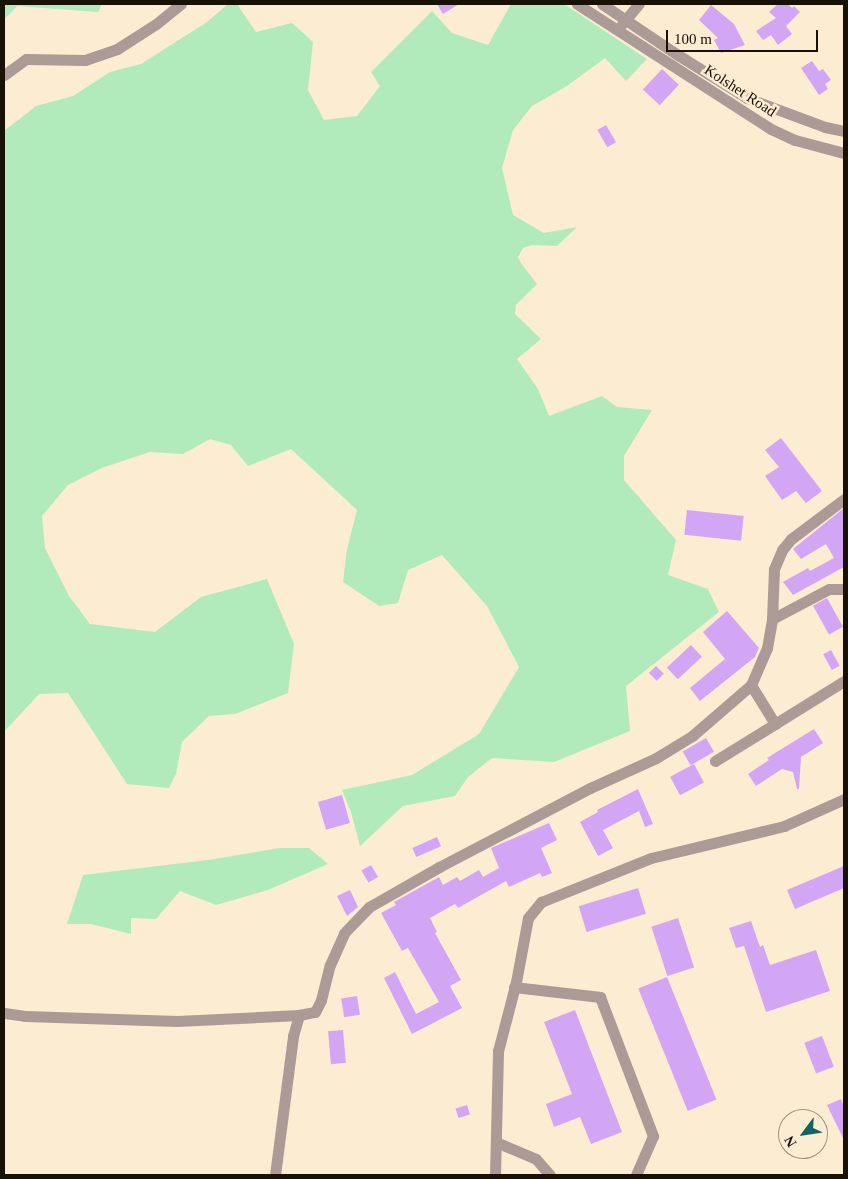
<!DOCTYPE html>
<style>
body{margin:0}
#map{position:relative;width:848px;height:1179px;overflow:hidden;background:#fcecd2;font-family:"Times New Roman",serif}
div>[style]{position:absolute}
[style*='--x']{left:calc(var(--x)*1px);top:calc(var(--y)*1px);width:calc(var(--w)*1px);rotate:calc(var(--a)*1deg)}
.green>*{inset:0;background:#b1ebbc}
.building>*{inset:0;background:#d2a6f4;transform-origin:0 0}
.minor>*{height:11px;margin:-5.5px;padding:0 5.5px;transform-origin:5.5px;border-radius:5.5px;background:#ac9a97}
span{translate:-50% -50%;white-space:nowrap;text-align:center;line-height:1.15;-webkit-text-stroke:5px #fcecd2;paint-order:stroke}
.street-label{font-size:15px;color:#181106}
.frame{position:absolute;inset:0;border:5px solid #181106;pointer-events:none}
.north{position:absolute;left:778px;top:1109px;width:50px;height:50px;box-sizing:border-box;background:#fcecd2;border:1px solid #a19480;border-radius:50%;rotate:239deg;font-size:14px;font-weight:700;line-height:20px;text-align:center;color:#181106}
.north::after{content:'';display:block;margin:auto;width:18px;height:22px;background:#126363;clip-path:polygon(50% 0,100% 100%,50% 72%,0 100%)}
.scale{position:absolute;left:666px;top:30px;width:152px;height:22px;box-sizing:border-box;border:2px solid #181106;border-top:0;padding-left:6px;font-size:15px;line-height:18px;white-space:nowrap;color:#181106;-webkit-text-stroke:4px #fcecd2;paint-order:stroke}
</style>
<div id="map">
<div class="green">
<div style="clip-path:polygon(4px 4px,102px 4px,98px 12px,17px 6px,4px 20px)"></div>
<div style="clip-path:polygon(228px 4px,237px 4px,256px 32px,292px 23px,313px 42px,308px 90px,324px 120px,357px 116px,380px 86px,371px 72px,432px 11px,452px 33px,488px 45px,511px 4px,560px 4px,567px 6px,647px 59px,626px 81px,605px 58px,567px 86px,532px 106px,513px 130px,502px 168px,513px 215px,544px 233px,577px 227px,557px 246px,532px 245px,523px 248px,518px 257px,521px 263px,537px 284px,516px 305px,515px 314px,541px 339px,517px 359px,538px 389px,549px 416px,602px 396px,617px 407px,652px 410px,624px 456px,624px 480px,676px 540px,668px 575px,708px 589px,719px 612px,626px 686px,630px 731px,554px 762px,492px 758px,468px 777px,455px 796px,403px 806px,360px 846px,351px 812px,342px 790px,412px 775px,479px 734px,519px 667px,487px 606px,442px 555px,408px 570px,398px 603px,379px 606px,343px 582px,347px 549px,357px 510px,291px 449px,248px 466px,231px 445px,210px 439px,183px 454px,150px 452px,102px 468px,68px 485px,42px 516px,45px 548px,69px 596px,90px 624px,155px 632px,201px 597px,267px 579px,294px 644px,288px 693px,235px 714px,209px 716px,182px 742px,176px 774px,169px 788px,127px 784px,68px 693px,39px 694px,4px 732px,4px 131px,36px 106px,73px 96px,110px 72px,141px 64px,207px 22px)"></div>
<div style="clip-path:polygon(279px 848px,309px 848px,328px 864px,268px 890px,216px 905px,180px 891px,156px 919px,131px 918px,131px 934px,91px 924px,67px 924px,83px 875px,208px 860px)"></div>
</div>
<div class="building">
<div style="clip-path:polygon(437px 4px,459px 4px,443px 14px)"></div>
<div style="clip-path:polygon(778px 4px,788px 4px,792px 8px,794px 6px,800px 12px,786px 26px,792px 34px,778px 45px,771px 35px,763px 40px,756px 31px,776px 18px,769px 12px)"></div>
<div style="clip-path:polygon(711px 5px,734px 24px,745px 45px,721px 53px,714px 40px,718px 38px,699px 20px)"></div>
<div style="clip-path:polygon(812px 61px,819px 71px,823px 69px,831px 80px,825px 84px,828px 89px,819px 95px,801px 68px)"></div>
<div style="left:662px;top:69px;width:23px;height:28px;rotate:43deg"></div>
<div style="left:606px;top:125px;width:20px;height:10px;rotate:60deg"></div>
<div style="clip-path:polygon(781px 438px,822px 491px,806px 503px,796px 491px,782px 500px,765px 476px,779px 467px,765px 450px)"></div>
<div style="clip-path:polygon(844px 508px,844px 567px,793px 595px,783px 582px,808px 568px,810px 571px,834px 558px,826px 544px,801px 559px,793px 549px)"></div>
<div style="left:687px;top:510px;width:57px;height:25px;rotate:6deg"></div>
<div style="left:827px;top:598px;width:33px;height:16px;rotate:61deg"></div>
<div style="clip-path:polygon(727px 611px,759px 648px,755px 657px,700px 701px,690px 688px,725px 659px,703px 632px)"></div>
<div style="left:691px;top:645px;width:16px;height:33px;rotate:47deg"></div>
<div style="left:831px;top:650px;width:18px;height:9px;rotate:61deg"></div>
<div style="left:656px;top:666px;width:11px;height:10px;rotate:45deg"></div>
<div style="clip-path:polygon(814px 729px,823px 743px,801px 757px,799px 789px,797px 789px,793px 772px,782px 769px,756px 786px,748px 774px,769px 760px,767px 758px)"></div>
<div style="left:706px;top:738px;width:16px;height:27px;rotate:60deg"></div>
<div style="left:694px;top:764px;width:21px;height:27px;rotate:62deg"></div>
<div style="clip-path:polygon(638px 789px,653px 824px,645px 827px,639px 811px,603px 830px,613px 848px,598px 856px,580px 822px,598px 812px,597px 810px)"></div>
<div style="left:342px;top:795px;width:29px;height:25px;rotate:74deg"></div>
<div style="clip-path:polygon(549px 823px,557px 840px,541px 848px,552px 873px,542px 877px,540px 873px,509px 887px,506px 881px,458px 908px,455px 904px,430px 918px,437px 932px,435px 933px,461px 980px,450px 986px,462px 1008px,412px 1034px,384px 978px,395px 972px,416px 1014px,439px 1002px,408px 948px,402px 951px,381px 913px,396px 905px,394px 902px,439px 877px,443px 885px,457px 877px,460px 881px,479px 870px,483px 877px,499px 868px,491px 848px)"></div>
<div style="left:437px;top:837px;width:10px;height:27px;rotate:66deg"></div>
<div style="left:371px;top:865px;width:14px;height:11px;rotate:60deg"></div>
<div style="clip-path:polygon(844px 866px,844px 888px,795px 909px,787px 890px)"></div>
<div style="left:638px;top:888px;width:27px;height:62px;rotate:73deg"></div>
<div style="clip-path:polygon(350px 890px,358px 907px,347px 916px,337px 896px)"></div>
<div style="left:678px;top:918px;width:52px;height:28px;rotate:72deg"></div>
<div style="clip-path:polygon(751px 921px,760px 947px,763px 945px,770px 965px,816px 950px,830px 991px,766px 1012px,744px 946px,736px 948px,729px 928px)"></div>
<div style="left:667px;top:977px;width:132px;height:31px;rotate:68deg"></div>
<div style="left:357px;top:996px;width:19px;height:16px;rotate:81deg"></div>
<div style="clip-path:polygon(575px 1010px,622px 1132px,591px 1144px,580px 1117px,554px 1127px,546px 1104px,572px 1094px,544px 1022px)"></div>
<div style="left:343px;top:1030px;width:33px;height:15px;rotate:85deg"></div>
<div style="left:822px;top:1036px;width:33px;height:19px;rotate:69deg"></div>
<div style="clip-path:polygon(841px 1099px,844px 1107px,844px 1140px,827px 1105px)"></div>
<div style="left:467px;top:1105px;width:10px;height:12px;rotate:73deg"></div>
</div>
<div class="minor">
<div style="--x:577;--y:4;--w:231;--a:32.8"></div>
<div style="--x:771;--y:129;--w:26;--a:25"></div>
<div style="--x:795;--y:140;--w:51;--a:14.9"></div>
<div style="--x:602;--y:4;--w:92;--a:33.9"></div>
<div style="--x:678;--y:55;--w:81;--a:31.9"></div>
<div style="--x:747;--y:98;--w:83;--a:20.4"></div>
<div style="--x:825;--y:127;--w:19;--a:12"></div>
<div style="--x:622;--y:24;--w:26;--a:-50"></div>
<div style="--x:4;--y:75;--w:27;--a:-36"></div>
<div style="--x:26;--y:59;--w:59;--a:1"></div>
<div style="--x:85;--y:60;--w:34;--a:-19"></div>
<div style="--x:117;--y:49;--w:46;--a:-32.7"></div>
<div style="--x:156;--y:24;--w:32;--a:-39"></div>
<div style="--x:772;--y:619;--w:64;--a:-27.8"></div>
<div style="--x:829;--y:589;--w:15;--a:0"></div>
<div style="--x:751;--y:685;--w:46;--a:58.4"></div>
<div style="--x:715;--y:761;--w:152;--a:-31.8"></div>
<div style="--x:514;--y:987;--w:87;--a:6.6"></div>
<div style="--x:600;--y:997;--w:149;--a:69.1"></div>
<div style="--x:653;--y:1136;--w:43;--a:113.6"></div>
<div style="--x:4;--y:1013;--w:21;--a:8"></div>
<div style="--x:25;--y:1016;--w:152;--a:1.9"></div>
<div style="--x:177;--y:1021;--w:122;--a:-2.8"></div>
<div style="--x:299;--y:1015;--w:16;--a:-11"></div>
<div style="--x:315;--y:1012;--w:13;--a:-63"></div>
<div style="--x:321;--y:1000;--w:36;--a:-76"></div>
<div style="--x:330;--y:965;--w:35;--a:-66"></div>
<div style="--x:344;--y:933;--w:36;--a:-46"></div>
<div style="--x:369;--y:907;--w:81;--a:-29.7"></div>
<div style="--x:439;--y:867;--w:170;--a:-27.6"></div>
<div style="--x:590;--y:788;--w:72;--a:-24.4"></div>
<div style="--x:656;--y:758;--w:42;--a:-31.4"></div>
<div style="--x:692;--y:736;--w:78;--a:-40.8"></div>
<div style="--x:751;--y:685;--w:40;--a:-66.6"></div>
<div style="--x:767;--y:648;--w:29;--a:-80"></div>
<div style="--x:772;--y:619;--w:50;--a:-87.7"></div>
<div style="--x:774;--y:569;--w:21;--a:-67"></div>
<div style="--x:782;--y:550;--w:14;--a:-51"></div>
<div style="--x:791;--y:539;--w:66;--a:-37"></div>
<div style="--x:496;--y:1142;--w:43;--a:23"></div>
<div style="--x:536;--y:1159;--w:21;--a:49"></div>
<div style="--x:275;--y:1175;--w:140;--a:-82.6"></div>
<div style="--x:293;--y:1036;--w:22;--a:-74"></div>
<div style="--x:495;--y:1175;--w:124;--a:-88.6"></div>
<div style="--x:498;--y:1051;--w:71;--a:-75.4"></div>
<div style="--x:516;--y:982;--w:65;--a:-79.4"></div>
<div style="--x:528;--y:918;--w:21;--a:-51"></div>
<div style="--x:541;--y:902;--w:118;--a:-21.8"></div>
<div style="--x:651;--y:858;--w:137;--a:-13.5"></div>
<div style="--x:784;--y:826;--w:66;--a:-24.2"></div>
</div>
<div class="street-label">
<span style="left:740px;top:91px;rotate:33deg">Kolshet Road</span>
</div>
<div class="frame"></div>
<div class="north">N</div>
<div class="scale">100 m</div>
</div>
